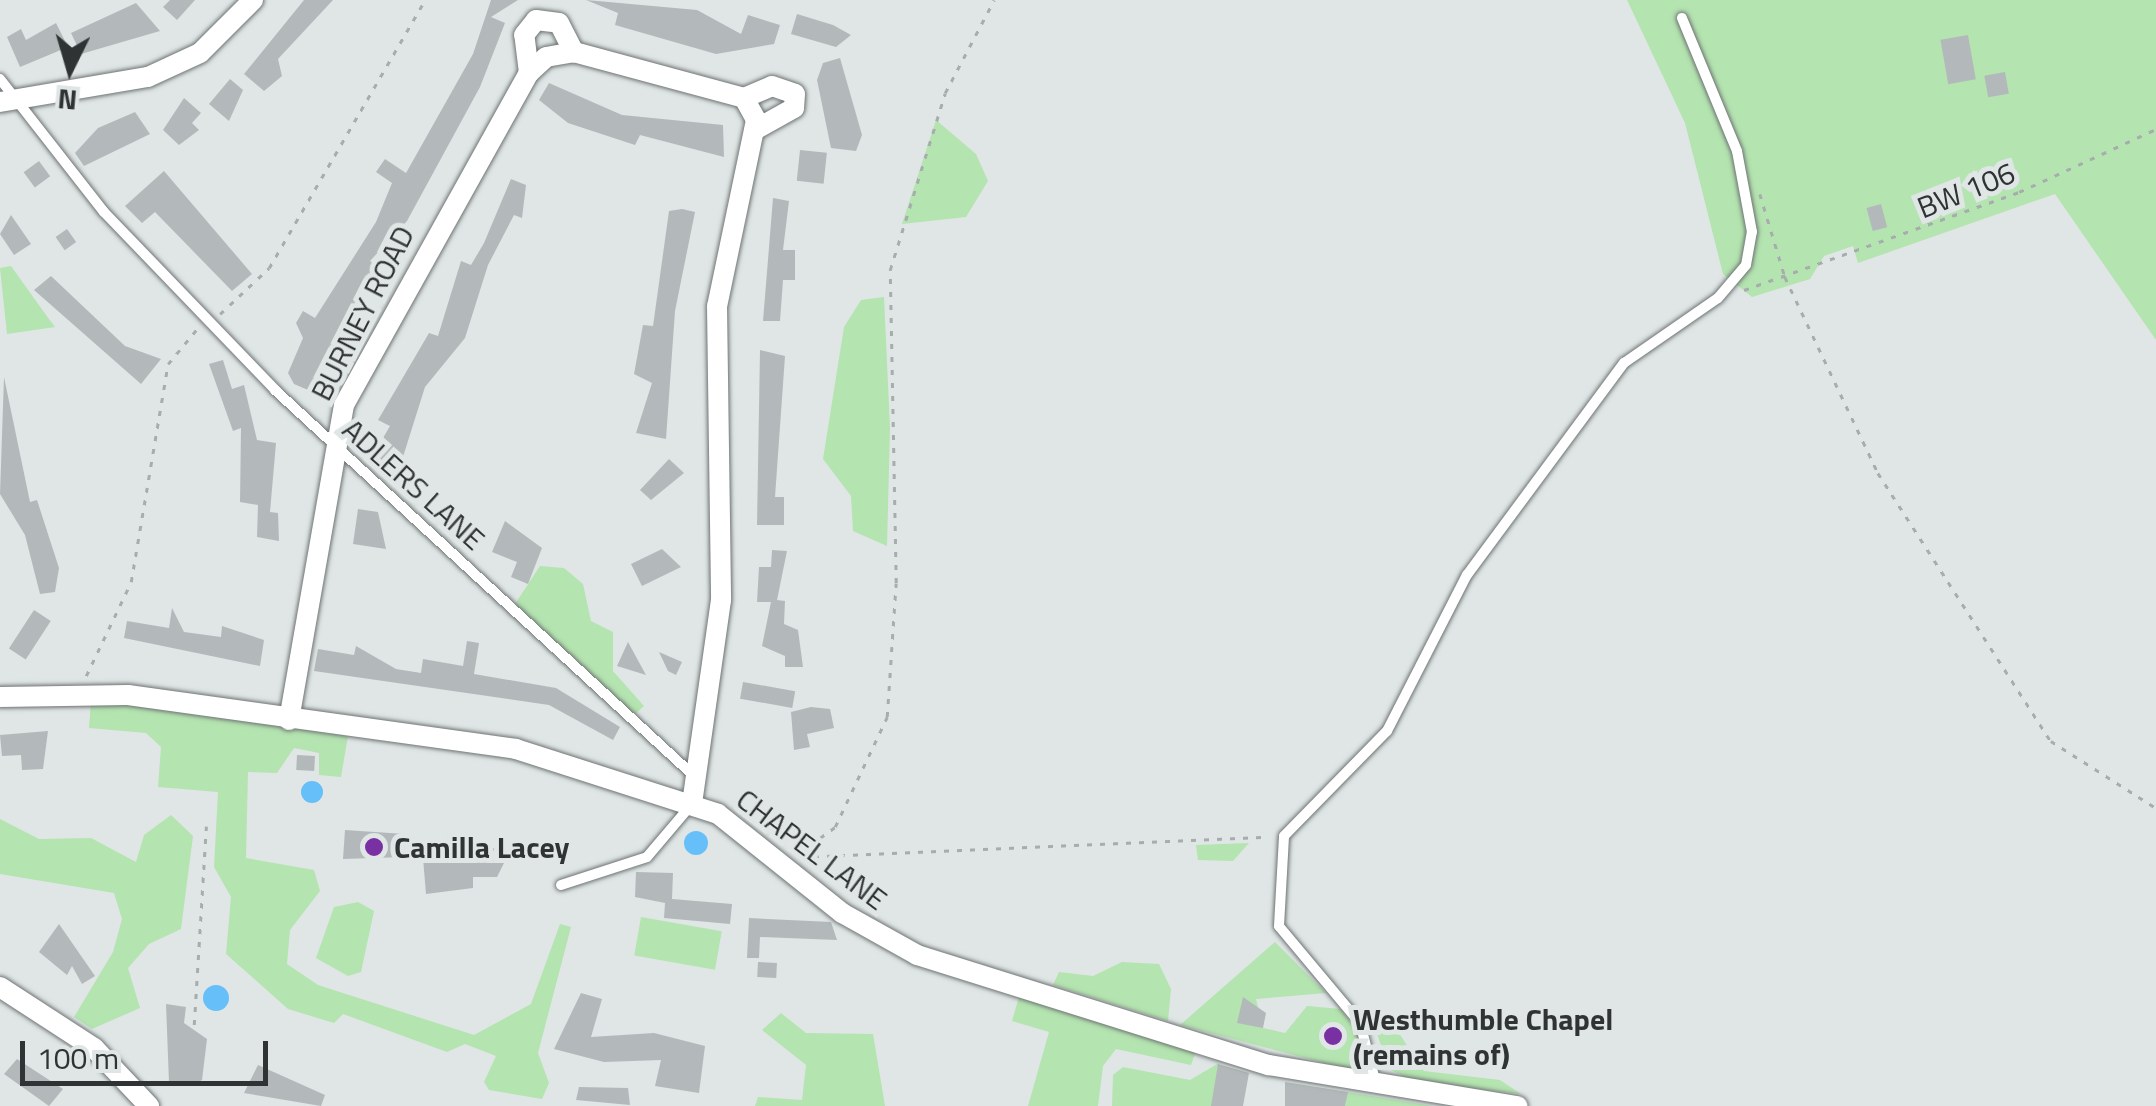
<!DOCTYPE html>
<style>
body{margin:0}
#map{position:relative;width:2156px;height:1106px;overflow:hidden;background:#dfe6e5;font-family:"Titillium Web",sans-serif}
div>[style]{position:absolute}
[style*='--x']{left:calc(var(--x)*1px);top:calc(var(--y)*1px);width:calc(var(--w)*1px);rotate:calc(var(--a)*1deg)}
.green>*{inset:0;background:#b4e4b0;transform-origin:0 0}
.water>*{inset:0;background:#66bff8}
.round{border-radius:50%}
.building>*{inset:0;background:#b3b9ba;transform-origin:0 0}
.path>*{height:2.5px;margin-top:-1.25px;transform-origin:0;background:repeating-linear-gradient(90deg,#a7adac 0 5px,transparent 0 13px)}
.roads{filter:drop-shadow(0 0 2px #6e7373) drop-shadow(0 0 2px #6e7373)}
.lane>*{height:10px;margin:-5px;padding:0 5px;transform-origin:5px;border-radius:5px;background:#fff}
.street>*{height:20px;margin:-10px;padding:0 10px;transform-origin:10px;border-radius:10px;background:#fff}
.dots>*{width:28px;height:28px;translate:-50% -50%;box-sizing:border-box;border:5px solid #dfe6e5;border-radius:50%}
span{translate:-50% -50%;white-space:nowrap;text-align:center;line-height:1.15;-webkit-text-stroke:10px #dfe6e5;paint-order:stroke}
.street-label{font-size:30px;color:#303333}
.poi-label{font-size:30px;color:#303333;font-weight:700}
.left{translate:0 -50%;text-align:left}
.north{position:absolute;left:20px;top:20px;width:100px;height:100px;-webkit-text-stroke:8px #dfe6e5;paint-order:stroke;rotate:185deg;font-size:28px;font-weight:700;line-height:40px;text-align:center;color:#303333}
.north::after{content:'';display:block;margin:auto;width:35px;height:45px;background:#303333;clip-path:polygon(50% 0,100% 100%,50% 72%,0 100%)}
.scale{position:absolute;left:20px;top:1041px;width:248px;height:45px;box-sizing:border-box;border:5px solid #303333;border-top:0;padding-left:12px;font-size:30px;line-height:35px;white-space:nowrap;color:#303333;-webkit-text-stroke:8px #dfe6e5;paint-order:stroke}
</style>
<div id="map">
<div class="green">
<div style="clip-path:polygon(1627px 0,2156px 0,2156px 340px,2055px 194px,1858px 263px,1853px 246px,1824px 256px,1810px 279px,1752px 297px,1723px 274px,1685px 123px)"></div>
<div style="clip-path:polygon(936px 120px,976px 154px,988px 181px,966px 217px,902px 224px)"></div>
<div style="clip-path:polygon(11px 266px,46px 315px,55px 327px,7px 334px,0 268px)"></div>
<div style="clip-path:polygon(884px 297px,890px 428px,887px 546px,853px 531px,851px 496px,823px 459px,844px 327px,861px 300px)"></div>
<div style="clip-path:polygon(540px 566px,564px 568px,583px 584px,591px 621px,613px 632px,613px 671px,644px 706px,634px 715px,515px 604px)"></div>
<div style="clip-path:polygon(91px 700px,348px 736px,341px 777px,319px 775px,319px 753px,294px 748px,277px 773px,248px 772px,246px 858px,314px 870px,320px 891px,290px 930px,287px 964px,318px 985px,474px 1035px,531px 1004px,560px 924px,571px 927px,538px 1053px,549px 1083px,542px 1099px,489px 1090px,484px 1082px,496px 1056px,465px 1044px,447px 1052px,343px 1014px,334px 1023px,288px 1009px,226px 954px,231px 897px,214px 867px,218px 792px,158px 787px,161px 747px,146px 733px,89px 728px)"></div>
<div style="clip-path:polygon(171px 815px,193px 836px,181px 929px,149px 944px,128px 968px,140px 1008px,92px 1029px,74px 1017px,113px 952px,122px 919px,114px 893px,0 874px,0 819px,39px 839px,91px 838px,136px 862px,144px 835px)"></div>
<div style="clip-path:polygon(1249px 843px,1233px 861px,1198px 860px,1196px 845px)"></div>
<div style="clip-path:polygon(358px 902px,374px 911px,361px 972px,348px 976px,316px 958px,334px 907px)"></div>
<div style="left:641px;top:917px;width:82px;height:39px;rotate:10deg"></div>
<div style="clip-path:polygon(1275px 942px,1326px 993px,1256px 999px,1263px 1028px,1285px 1033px,1307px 1006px,1341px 1009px,1360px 1035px,1355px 1071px,1180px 1025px)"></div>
<div style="clip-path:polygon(1122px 962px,1159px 964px,1171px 989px,1168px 1021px,1053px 985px,1059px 972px,1093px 976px)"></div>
<div style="clip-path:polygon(1021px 990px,1196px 1051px,1191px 1065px,1116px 1049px,1103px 1066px,1098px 1106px,1028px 1106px,1049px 1032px,1012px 1021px)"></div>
<div style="clip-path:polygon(781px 1013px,806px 1033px,873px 1034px,885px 1106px,755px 1106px,758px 1097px,802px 1100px,806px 1065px,762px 1030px)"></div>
<div style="clip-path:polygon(1387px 1015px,1424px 1071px,1500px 1080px,1521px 1094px,1415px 1082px,1389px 1069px,1371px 1016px)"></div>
<div style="clip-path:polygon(1219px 1063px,1216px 1106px,1112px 1106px,1113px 1075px,1123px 1067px,1190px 1080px)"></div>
<div style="clip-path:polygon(1347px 1092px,1433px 1106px,1345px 1106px)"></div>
</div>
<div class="water">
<div class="round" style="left:301px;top:781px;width:22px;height:22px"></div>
<div class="round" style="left:684px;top:831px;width:24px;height:24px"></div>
<div class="round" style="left:203px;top:985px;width:26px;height:26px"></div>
</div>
<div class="building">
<div style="clip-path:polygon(170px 0,195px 0,177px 20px,163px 7px)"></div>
<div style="clip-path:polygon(304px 0,333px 0,278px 59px,282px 76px,264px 91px,244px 74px)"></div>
<div style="clip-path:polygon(491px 0,518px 0,491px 17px,505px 23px,480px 87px,407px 221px,370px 261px,376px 265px,308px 390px,294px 384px,288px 373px,303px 338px,296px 323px,303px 311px,315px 318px,376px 222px,392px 183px,376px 172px,385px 159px,406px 173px,473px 54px)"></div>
<div style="clip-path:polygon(586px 0,697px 10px,741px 34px,748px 15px,780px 25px,774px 44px,716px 54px,615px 25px,618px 13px)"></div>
<div style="clip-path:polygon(136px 3px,160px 31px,81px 54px,71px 33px)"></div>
<div style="clip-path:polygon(797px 14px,833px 25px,851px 35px,836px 47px,791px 34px)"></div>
<div style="clip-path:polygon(56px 23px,68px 47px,20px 67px,7px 37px,21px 29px,26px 40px)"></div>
<div style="left:1968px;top:35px;width:45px;height:28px;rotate:80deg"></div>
<div style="clip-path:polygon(840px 58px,862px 135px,856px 151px,831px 148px,817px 80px,823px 63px)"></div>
<div style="left:2005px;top:72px;width:22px;height:21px;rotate:80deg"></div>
<div style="clip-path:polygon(230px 79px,243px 90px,229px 121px,209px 104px)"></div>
<div style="clip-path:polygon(549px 83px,622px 115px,723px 125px,724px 157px,640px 135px,635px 145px,568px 123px,539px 100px)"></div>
<div style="clip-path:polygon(184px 98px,201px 113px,192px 123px,199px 130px,179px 145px,163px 130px)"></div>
<div style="clip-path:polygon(135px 112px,150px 134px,84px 166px,75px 153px,98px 128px)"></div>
<div style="left:800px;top:150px;width:27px;height:31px;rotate:6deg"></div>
<div style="left:39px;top:161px;width:19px;height:19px;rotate:54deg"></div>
<div style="clip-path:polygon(164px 171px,252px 274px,232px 291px,155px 212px,142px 223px,125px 206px)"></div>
<div style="clip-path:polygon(511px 179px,526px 185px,522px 218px,514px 215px,488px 265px,465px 338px,425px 387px,396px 479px,369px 462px,390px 426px,378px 420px,429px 333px,438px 336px,461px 261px,471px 265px,484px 243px)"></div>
<div style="clip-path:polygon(773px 198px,789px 201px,783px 250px,795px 250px,795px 280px,783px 280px,780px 321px,763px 321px)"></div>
<div style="left:1881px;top:204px;width:24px;height:15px;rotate:75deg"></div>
<div style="clip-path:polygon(682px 209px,695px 212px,675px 311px,666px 439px,636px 433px,652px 383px,634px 374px,643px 325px,653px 326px,669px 211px)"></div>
<div style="clip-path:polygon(11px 215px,31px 244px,14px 255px,0 234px)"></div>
<div style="left:67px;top:229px;width:16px;height:14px;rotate:55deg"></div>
<div style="clip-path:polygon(51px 276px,125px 346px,161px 359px,141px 384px,34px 290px)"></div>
<div style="clip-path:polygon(760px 350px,785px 356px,775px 497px,784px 497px,784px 525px,757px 525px)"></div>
<div style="clip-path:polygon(223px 360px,232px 389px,244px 385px,257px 440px,276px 443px,270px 512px,278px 513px,279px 541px,257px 537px,258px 505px,240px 502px,241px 428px,233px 431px,209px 364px)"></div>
<div style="clip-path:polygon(4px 377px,30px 502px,37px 500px,59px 568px,55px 592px,40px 594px,25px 535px,0 494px)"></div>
<div style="clip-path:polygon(669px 459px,684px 473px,651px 500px,640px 490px)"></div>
<div style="clip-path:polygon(358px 509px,378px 512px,386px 549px,353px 544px)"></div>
<div style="clip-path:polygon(505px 521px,542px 548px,528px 584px,511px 577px,517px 562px,492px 552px)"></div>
<div style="clip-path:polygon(662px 549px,681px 567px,642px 586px,631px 564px)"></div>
<div style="clip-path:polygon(772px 550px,787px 551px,777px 600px,785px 601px,784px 624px,798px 630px,803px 667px,785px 667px,785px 656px,762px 646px,771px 602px,757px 602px,759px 567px,771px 567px)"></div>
<div style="clip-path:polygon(172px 608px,184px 632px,221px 637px,222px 626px,264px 640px,260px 666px,124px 638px,127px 621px,169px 628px)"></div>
<div style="left:34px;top:610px;width:20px;height:46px;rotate:33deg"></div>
<div style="clip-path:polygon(467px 641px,479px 643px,474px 674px,556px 688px,620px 727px,613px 740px,549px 705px,314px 671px,318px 649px,354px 655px,356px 646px,396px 669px,421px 673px,423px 659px,463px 666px)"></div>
<div style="clip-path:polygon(628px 642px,646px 675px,617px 666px)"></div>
<div style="clip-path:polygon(659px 652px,682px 662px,676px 675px,668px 671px)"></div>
<div style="left:743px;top:682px;width:53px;height:17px;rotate:10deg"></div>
<div style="clip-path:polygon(811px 707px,830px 709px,834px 728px,807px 734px,810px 747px,794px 750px,791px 712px)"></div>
<div style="clip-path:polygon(48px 731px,43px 769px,22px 770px,21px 755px,2px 756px,0 735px)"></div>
<div style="left:297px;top:755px;width:18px;height:15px;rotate:3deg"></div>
<div style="clip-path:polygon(345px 830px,405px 834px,404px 857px,343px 859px)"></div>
<div style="clip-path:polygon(422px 846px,441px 847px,440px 858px,504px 846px,504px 863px,497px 877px,473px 877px,473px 888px,426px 894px)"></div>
<div style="clip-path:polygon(636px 872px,673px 873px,672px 899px,732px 904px,730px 924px,664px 918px,665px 903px,635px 897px)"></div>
<div style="clip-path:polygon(749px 918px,831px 922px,837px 940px,760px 937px,759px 958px,747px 958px)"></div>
<div style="clip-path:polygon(59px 924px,95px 976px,82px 984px,72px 966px,67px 975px,39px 952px)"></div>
<div style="left:758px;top:962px;width:19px;height:15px;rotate:3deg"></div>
<div style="clip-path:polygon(581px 993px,602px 999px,591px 1037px,654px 1033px,705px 1046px,699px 1093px,655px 1086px,661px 1060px,604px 1062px,554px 1049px)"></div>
<div style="clip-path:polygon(1243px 997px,1266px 1013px,1263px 1028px,1237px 1023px)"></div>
<div style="clip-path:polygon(166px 1004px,186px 1007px,184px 1023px,207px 1039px,202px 1080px,192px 1086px,169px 1083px)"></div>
<div style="clip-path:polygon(17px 1059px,63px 1089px,49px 1106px,4px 1074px)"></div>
<div style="clip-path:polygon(1218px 1064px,1249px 1073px,1243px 1106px,1211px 1106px)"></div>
<div style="clip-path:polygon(258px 1065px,325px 1095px,321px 1106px,244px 1093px)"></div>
<div style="clip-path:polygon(1285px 1082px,1348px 1092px,1345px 1106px,1285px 1106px)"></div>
<div style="clip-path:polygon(579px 1087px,628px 1088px,630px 1105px,576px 1100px)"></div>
</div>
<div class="path">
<div style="--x:1760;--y:194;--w:87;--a:73.2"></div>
<div style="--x:1785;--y:277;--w:217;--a:64.6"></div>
<div style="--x:1878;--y:473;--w:319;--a:57.2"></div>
<div style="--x:2051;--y:741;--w:125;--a:32.5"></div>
<div style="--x:1744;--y:290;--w:292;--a:-19.6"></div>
<div style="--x:2019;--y:192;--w:151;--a:-24.7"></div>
<div style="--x:220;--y:314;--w:67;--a:-43.2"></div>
<div style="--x:269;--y:268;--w:310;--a:-59.8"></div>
<div style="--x:86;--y:676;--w:104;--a:-64.4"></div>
<div style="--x:131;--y:582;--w:221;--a:-80.4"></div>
<div style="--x:168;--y:364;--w:45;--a:-50.4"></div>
<div style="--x:799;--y:853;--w:44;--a:-35.8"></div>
<div style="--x:835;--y:827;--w:122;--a:-64.7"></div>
<div style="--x:887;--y:717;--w:134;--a:-86.2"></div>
<div style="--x:896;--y:583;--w:313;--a:-91.1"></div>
<div style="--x:890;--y:270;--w:185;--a:-72.7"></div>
<div style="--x:945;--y:93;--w:105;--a:-62.2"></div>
<div style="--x:801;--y:857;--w:467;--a:-2.5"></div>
<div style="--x:194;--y:1025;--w:199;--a:-86.5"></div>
</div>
<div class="roads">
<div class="lane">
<div style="--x:0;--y:79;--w:169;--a:52"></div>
<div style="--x:104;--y:212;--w:247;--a:46.1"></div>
<div style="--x:275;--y:390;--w:568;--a:42.65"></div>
<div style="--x:561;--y:885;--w:90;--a:-18"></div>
<div style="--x:647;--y:857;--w:70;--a:-49.7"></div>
<div style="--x:1376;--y:1084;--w:63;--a:-104.7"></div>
<div style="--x:1360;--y:1023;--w:126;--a:-129.9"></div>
<div style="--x:1279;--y:926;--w:90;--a:-86.8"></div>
<div style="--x:1284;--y:836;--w:147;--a:-45.6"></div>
<div style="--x:1387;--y:731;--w:175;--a:-62.9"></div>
<div style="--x:1467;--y:575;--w:264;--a:-53.5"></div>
<div style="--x:1624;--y:363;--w:114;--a:-34.7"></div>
<div style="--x:1718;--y:298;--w:43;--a:-49.7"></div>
<div style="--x:1746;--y:265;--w:34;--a:-80"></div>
<div style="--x:1752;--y:232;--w:82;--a:-100.5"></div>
<div style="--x:1737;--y:151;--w:144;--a:-112.5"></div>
</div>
<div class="street">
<div style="--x:529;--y:73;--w:38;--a:-97"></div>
<div style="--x:524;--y:35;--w:19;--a:-51"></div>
<div style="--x:536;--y:20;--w:23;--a:7"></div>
<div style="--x:559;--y:23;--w:33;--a:63"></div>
<div style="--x:744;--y:98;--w:30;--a:-23"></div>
<div style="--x:772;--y:86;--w:24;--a:19"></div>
<div style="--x:795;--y:94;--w:14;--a:94"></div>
<div style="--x:794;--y:108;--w:41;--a:150.9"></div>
<div style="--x:0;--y:102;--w:150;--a:-9.6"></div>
<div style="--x:148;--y:77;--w:57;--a:-24.8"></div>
<div style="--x:200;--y:53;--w:75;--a:-45"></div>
<div style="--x:0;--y:697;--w:128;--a:-0.9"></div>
<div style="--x:128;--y:695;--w:392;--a:7.9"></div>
<div style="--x:516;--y:749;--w:212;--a:17.8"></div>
<div style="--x:718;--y:814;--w:159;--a:38.6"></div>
<div style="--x:842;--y:913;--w:86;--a:29.2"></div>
<div style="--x:917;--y:955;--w:369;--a:17.4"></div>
<div style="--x:1269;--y:1065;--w:252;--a:9.4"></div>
<div style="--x:289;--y:720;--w:320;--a:-80.1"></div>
<div style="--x:344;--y:405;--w:380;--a:-60.9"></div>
<div style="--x:529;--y:73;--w:23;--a:-43"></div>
<div style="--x:546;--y:57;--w:28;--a:-10"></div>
<div style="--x:574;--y:52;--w:176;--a:15.1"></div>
<div style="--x:744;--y:98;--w:25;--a:61"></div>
<div style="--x:756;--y:120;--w:190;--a:101.8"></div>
<div style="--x:717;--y:306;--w:294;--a:89.2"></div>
<div style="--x:721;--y:600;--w:205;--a:98.1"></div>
<div style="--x:0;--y:987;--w:112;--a:33"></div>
<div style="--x:94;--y:1048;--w:80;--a:46.5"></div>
</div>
</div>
<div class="dots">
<div style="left:374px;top:847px;background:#7930a2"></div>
<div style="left:1333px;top:1036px;background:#7930a2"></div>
</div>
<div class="street-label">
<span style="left:1966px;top:190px;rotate:-22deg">BW 106</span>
<span style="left:362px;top:313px;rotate:-63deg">BURNEY ROAD</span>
<span style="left:414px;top:484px;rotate:42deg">ADLERS LANE</span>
<span style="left:812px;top:849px;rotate:37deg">CHAPEL LANE</span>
</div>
<div class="poi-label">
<span class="left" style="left:394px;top:847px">Camilla Lacey</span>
<span class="left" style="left:1353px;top:1036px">Westhumble Chapel<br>(remains of)</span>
</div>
<div class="north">N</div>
<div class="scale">100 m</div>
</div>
